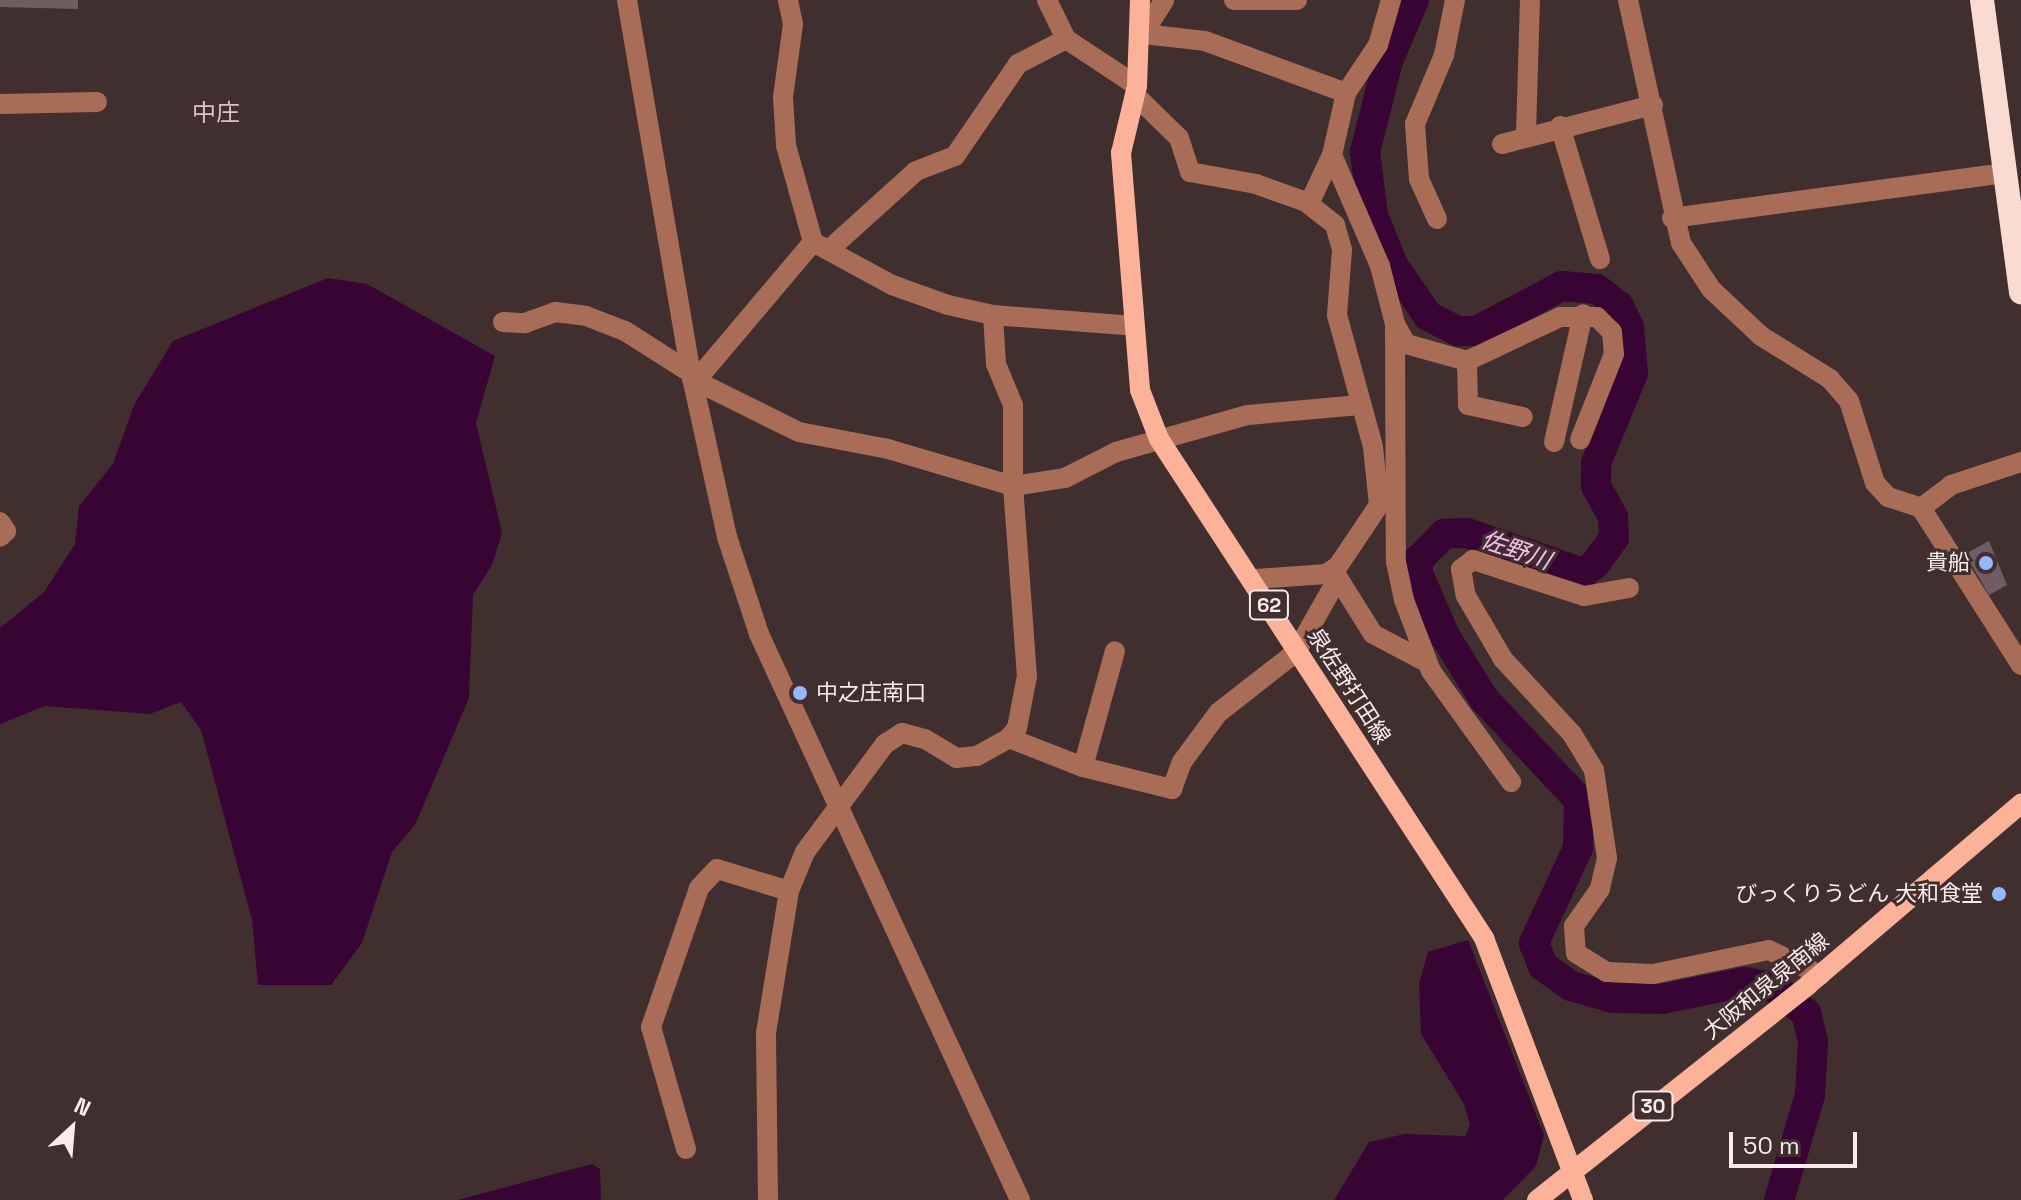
<!DOCTYPE html>
<meta charset="utf-8">
<style>
body{margin:0}
#map{position:relative;width:2021px;height:1200px;overflow:hidden;background:#412f2f;font-family:"Space Grotesk","Noto Sans JP",sans-serif}
div>[style]{position:absolute}
[style*='--x']{left:calc(var(--x)*1px);top:calc(var(--y)*1px);width:calc(var(--w)*1px);rotate:calc(var(--a)*1deg)}
.water>*{inset:0;background:#380433}
.river>*{height:30px;margin:-15px;padding:0 15px;transform-origin:15px;border-radius:15px;background:#380433}
.building>*{inset:0;background:#705d64}
.minor>*{height:20px;margin:-10px;padding:0 10px;transform-origin:10px;border-radius:10px;background:#a86c57}
.major>*{height:20px;margin:-10px;padding:0 10px;transform-origin:10px;border-radius:10px;background:#fcb298}
.highway>*{height:24px;margin:-12px;padding:0 12px;transform-origin:12px;border-radius:12px;background:#fadbd1}
.dots>*{width:22px;height:22px;translate:-50% -50%;box-sizing:border-box;border:4px solid #412f2f;border-radius:50%}
span{translate:-50% -50%;white-space:nowrap;text-align:center;line-height:1.15;-webkit-text-stroke:6px #412f2f;paint-order:stroke}
.shield-label span{padding:2px 6px;background:#412f2f;border:2px solid;border-radius:6px;-webkit-text-stroke-width:0}
.shield-label{font-size:20px;color:#f8ecec;font-weight:700}
.poi-label{font-size:22px;color:#f8ecec}
.right{translate:-100% -50%;text-align:right}
.left{translate:0 -50%;text-align:left}
.street-label{font-size:22px;color:#f8ecec}
.neighbourhood-label{font-size:24px;color:#dac3c3}
.water-label{font-size:24px;color:#fabff1;font-style:italic}
.north{position:absolute;left:32px;top:1088px;width:80px;height:80px;-webkit-text-stroke:6px #412f2f;paint-order:stroke;rotate:26deg;font-size:22px;font-weight:700;line-height:32px;text-align:center;color:#f8ecec}
.north::after{content:'';display:block;margin:auto;width:28px;height:36px;background:#f8ecec;clip-path:polygon(50% 0,100% 100%,50% 72%,0 100%)}
.scale{position:absolute;left:1729px;top:1132px;width:128px;height:36px;box-sizing:border-box;border:4px solid #f8ecec;border-top:0;padding-left:10px;font-size:24px;line-height:28px;white-space:nowrap;color:#f8ecec;-webkit-text-stroke:6px #412f2f;paint-order:stroke}
</style>
<div id="map">
<div class="water">
<div style="clip-path:polygon(328px 278px,367px 284px,495px 356px,476px 423px,502px 533px,492px 565px,473px 595px,469px 698px,415px 825px,392px 852px,362px 943px,331px 985px,258px 985px,252px 920px,201px 730px,181px 702px,150px 714px,45px 706px,0 724px,0 628px,44px 592px,75px 544px,79px 506px,113px 464px,134px 405px,173px 341px)"></div>
<div style="clip-path:polygon(1468px 940px,1544px 1135px,1536px 1166px,1503px 1200px,1334px 1200px,1369px 1142px,1405px 1134px,1465px 1136px,1470px 1125px,1464px 1104px,1421px 1034px,1419px 983px,1428px 952px)"></div>
<div style="clip-path:polygon(592px 1164px,600px 1169px,601px 1200px,458px 1200px)"></div>
</div>
<div class="river">
<div style="--x:1414;--y:0;--w:66;--a:113.1"></div>
<div style="--x:1388;--y:61;--w:94;--a:104.2"></div>
<div style="--x:1365;--y:152;--w:64;--a:82.8"></div>
<div style="--x:1373;--y:215;--w:54;--a:68.2"></div>
<div style="--x:1393;--y:265;--w:62;--a:55.5"></div>
<div style="--x:1428;--y:316;--w:34;--a:27"></div>
<div style="--x:1458;--y:331;--w:18;--a:0"></div>
<div style="--x:1476;--y:331;--w:97;--a:-27.6"></div>
<div style="--x:1562;--y:286;--w:35;--a:5"></div>
<div style="--x:1597;--y:289;--w:28;--a:38"></div>
<div style="--x:1619;--y:306;--w:23;--a:65"></div>
<div style="--x:1629;--y:327;--w:46;--a:85"></div>
<div style="--x:1633;--y:373;--w:97;--a:112.3"></div>
<div style="--x:1596;--y:463;--w:23;--a:90"></div>
<div style="--x:1596;--y:486;--w:35;--a:61"></div>
<div style="--x:1613;--y:517;--w:21;--a:87"></div>
<div style="--x:1614;--y:538;--w:31;--a:126"></div>
<div style="--x:1596;--y:563;--w:16;--a:142"></div>
<div style="--x:1583;--y:573;--w:123;--a:-161"></div>
<div style="--x:1467;--y:533;--w:23;--a:178"></div>
<div style="--x:1444;--y:534;--w:35;--a:135"></div>
<div style="--x:1419;--y:559;--w:12;--a:99"></div>
<div style="--x:1417;--y:571;--w:71;--a:66.7"></div>
<div style="--x:1445;--y:636;--w:74;--a:58.2"></div>
<div style="--x:1484;--y:699;--w:139;--a:46.8"></div>
<div style="--x:1579;--y:800;--w:48;--a:91.2"></div>
<div style="--x:1578;--y:848;--w:105;--a:114.9"></div>
<div style="--x:1534;--y:943;--w:25;--a:69"></div>
<div style="--x:1543;--y:966;--w:34;--a:36"></div>
<div style="--x:1571;--y:986;--w:44;--a:15.9"></div>
<div style="--x:1613;--y:998;--w:49;--a:1.2"></div>
<div style="--x:1662;--y:999;--w:85;--a:-11.6"></div>
<div style="--x:1745;--y:982;--w:31;--a:11"></div>
<div style="--x:1775;--y:988;--w:40;--a:39"></div>
<div style="--x:1806;--y:1013;--w:30;--a:76"></div>
<div style="--x:1813;--y:1042;--w:53;--a:93.2"></div>
<div style="--x:1810;--y:1095;--w:109;--a:106.4"></div>
</div>
<div class="building">
<div style="clip-path:polygon(0 0,78px 0,78px 9px,0 7px)"></div>
<div style="clip-path:polygon(1989px 541px,2007px 585px,1989px 595px,1965px 554px)"></div>
</div>
<div class="minor">
<div style="--x:627;--y:0;--w:378;--a:80.3"></div>
<div style="--x:691;--y:373;--w:168;--a:77.6"></div>
<div style="--x:727;--y:537;--w:102;--a:71.7"></div>
<div style="--x:759;--y:634;--w:623;--a:65.24"></div>
<div style="--x:1047;--y:0;--w:43;--a:64"></div>
<div style="--x:1066;--y:39;--w:85;--a:33.5"></div>
<div style="--x:1234;--y:0;--w:63;--a:0"></div>
<div style="--x:1391;--y:0;--w:47;--a:106.1"></div>
<div style="--x:1378;--y:45;--w:58;--a:123.7"></div>
<div style="--x:1346;--y:93;--w:64;--a:102.7"></div>
<div style="--x:1332;--y:155;--w:121;--a:66.6"></div>
<div style="--x:1380;--y:266;--w:60;--a:75.5"></div>
<div style="--x:1395;--y:324;--w:23;--a:61"></div>
<div style="--x:1406;--y:344;--w:63;--a:15.6"></div>
<div style="--x:1467;--y:361;--w:103;--a:-25.3"></div>
<div style="--x:1560;--y:317;--w:37;--a:0"></div>
<div style="--x:1597;--y:317;--w:21;--a:45"></div>
<div style="--x:1612;--y:332;--w:22;--a:85"></div>
<div style="--x:1614;--y:354;--w:92;--a:111.6"></div>
<div style="--x:1628;--y:0;--w:249;--a:77.7"></div>
<div style="--x:1681;--y:243;--w:55;--a:56.9"></div>
<div style="--x:1711;--y:289;--w:69;--a:43.2"></div>
<div style="--x:1761;--y:336;--w:81;--a:31.9"></div>
<div style="--x:1830;--y:379;--w:29;--a:49"></div>
<div style="--x:1849;--y:401;--w:86;--a:72.4"></div>
<div style="--x:1875;--y:483;--w:19;--a:47"></div>
<div style="--x:1888;--y:497;--w:35;--a:18"></div>
<div style="--x:1921;--y:508;--w:186;--a:57.5"></div>
<div style="--x:1143;--y:34;--w:62;--a:6.4"></div>
<div style="--x:1205;--y:41;--w:150;--a:20.2"></div>
<div style="--x:1143;--y:34;--w:40;--a:-58"></div>
<div style="--x:1135;--y:95;--w:62;--a:44.3"></div>
<div style="--x:1179;--y:138;--w:36;--a:72"></div>
<div style="--x:1190;--y:172;--w:67;--a:10.3"></div>
<div style="--x:1256;--y:184;--w:53;--a:19.8"></div>
<div style="--x:1306;--y:202;--w:37;--a:38"></div>
<div style="--x:1335;--y:225;--w:26;--a:74"></div>
<div style="--x:1342;--y:250;--w:65;--a:94.4"></div>
<div style="--x:1337;--y:315;--w:137;--a:74.7"></div>
<div style="--x:1373;--y:447;--w:58;--a:84.1"></div>
<div style="--x:1379;--y:505;--w:73;--a:123.9"></div>
<div style="--x:1338;--y:566;--w:14;--a:146"></div>
<div style="--x:1326;--y:574;--w:71;--a:176"></div>
<div style="--x:0;--y:104;--w:97;--a:-1.2"></div>
<div style="--x:1560;--y:126;--w:139;--a:73.3"></div>
<div style="--x:1526;--y:134;--w:134;--a:-88.3"></div>
<div style="--x:1502;--y:144;--w:156;--a:-14.5"></div>
<div style="--x:1309;--y:204;--w:54;--a:-64.9"></div>
<div style="--x:1672;--y:218;--w:336;--a:-7.7"></div>
<div style="--x:1437;--y:219;--w:44;--a:-114.2"></div>
<div style="--x:1419;--y:179;--w:55;--a:-94.2"></div>
<div style="--x:1415;--y:124;--w:75;--a:-67.2"></div>
<div style="--x:1444;--y:55;--w:56;--a:-78.7"></div>
<div style="--x:813;--y:242;--w:90;--a:28.6"></div>
<div style="--x:892;--y:285;--w:59;--a:19.7"></div>
<div style="--x:948;--y:305;--w:46;--a:12.5"></div>
<div style="--x:993;--y:315;--w:142;--a:4.4"></div>
<div style="--x:832;--y:247;--w:113;--a:-42.1"></div>
<div style="--x:916;--y:171;--w:42;--a:-21"></div>
<div style="--x:955;--y:156;--w:112;--a:-55.6"></div>
<div style="--x:1018;--y:64;--w:54;--a:-27.5"></div>
<div style="--x:993;--y:315;--w:49;--a:86.5"></div>
<div style="--x:996;--y:364;--w:44;--a:67.5"></div>
<div style="--x:1013;--y:405;--w:81;--a:90"></div>
<div style="--x:1013;--y:486;--w:53;--a:-8.7"></div>
<div style="--x:1065;--y:478;--w:57;--a:-27"></div>
<div style="--x:1116;--y:452;--w:137;--a:-15.7"></div>
<div style="--x:1248;--y:415;--w:112;--a:-5.1"></div>
<div style="--x:503;--y:322;--w:22;--a:3"></div>
<div style="--x:525;--y:323;--w:32;--a:-20"></div>
<div style="--x:555;--y:312;--w:31;--a:7"></div>
<div style="--x:586;--y:316;--w:42;--a:21"></div>
<div style="--x:625;--y:331;--w:78;--a:32.5"></div>
<div style="--x:1395;--y:324;--w:238;--a:89.8"></div>
<div style="--x:1396;--y:562;--w:39;--a:78"></div>
<div style="--x:1404;--y:600;--w:76;--a:69.2"></div>
<div style="--x:1431;--y:671;--w:137;--a:54.2"></div>
<div style="--x:1467;--y:361;--w:44;--a:88.7"></div>
<div style="--x:1468;--y:405;--w:56;--a:12.3"></div>
<div style="--x:699;--y:377;--w:177;--a:-49.8"></div>
<div style="--x:813;--y:242;--w:101;--a:-105.6"></div>
<div style="--x:786;--y:145;--w:48;--a:-93.6"></div>
<div style="--x:783;--y:97;--w:74;--a:-82.2"></div>
<div style="--x:793;--y:24;--w:25;--a:-102"></div>
<div style="--x:692;--y:379;--w:119;--a:26.4"></div>
<div style="--x:799;--y:432;--w:91;--a:10.8"></div>
<div style="--x:888;--y:449;--w:130;--a:16.5"></div>
<div style="--x:1013;--y:486;--w:191;--a:85.8"></div>
<div style="--x:1027;--y:676;--w:53;--a:100.9"></div>
<div style="--x:1017;--y:728;--w:13;--a:129"></div>
<div style="--x:1554;--y:442;--w:131;--a:-77.2"></div>
<div style="--x:1921;--y:508;--w:38;--a:-37"></div>
<div style="--x:1951;--y:485;--w:74;--a:-18.2"></div>
<div style="--x:0;--y:522;--w:11;--a:56"></div>
<div style="--x:6;--y:531;--w:8;--a:135"></div>
<div style="--x:1333;--y:570;--w:75;--a:58"></div>
<div style="--x:1373;--y:634;--w:60;--a:27.8"></div>
<div style="--x:1629;--y:588;--w:46;--a:169.9"></div>
<div style="--x:1584;--y:596;--w:117;--a:-162"></div>
<div style="--x:1473;--y:560;--w:15;--a:143"></div>
<div style="--x:1461;--y:569;--w:27;--a:80"></div>
<div style="--x:1466;--y:596;--w:73;--a:59.6"></div>
<div style="--x:1503;--y:659;--w:102;--a:47.4"></div>
<div style="--x:1572;--y:734;--w:42;--a:58.6"></div>
<div style="--x:1594;--y:770;--w:89;--a:81.6"></div>
<div style="--x:1607;--y:858;--w:32;--a:103"></div>
<div style="--x:1600;--y:889;--w:45;--a:125.1"></div>
<div style="--x:1574;--y:926;--w:27;--a:86"></div>
<div style="--x:1576;--y:953;--w:36;--a:32"></div>
<div style="--x:1607;--y:972;--w:46;--a:2.5"></div>
<div style="--x:1653;--y:974;--w:118;--a:-11.7"></div>
<div style="--x:1769;--y:950;--w:57;--a:26.1"></div>
<div style="--x:1083;--y:767;--w:120;--a:-74.6"></div>
<div style="--x:686;--y:1149;--w:127;--a:-106"></div>
<div style="--x:651;--y:1027;--w:147;--a:-70.9"></div>
<div style="--x:699;--y:888;--w:26;--a:-47"></div>
<div style="--x:717;--y:869;--w:75;--a:17"></div>
<div style="--x:768;--y:1200;--w:167;--a:-90.7"></div>
<div style="--x:766;--y:1033;--w:144;--a:-80.8"></div>
<div style="--x:789;--y:891;--w:42;--a:-67.7"></div>
<div style="--x:805;--y:852;--w:134;--a:-53.5"></div>
<div style="--x:885;--y:744;--w:20;--a:-33"></div>
<div style="--x:902;--y:733;--w:24;--a:15"></div>
<div style="--x:925;--y:739;--w:37;--a:31"></div>
<div style="--x:957;--y:758;--w:20;--a:-6"></div>
<div style="--x:977;--y:756;--w:37;--a:-29"></div>
<div style="--x:1009;--y:738;--w:79;--a:21.4"></div>
<div style="--x:1083;--y:767;--w:92;--a:13.9"></div>
<div style="--x:1172;--y:789;--w:29;--a:-70"></div>
<div style="--x:1182;--y:762;--w:61;--a:-53.7"></div>
<div style="--x:1218;--y:713;--w:99;--a:-38"></div>
<div style="--x:1296;--y:652;--w:85;--a:-60.4"></div>
</div>
<div class="major">
<div style="--x:1140;--y:0;--w:86;--a:92"></div>
<div style="--x:1137;--y:86;--w:69;--a:103.4"></div>
<div style="--x:1121;--y:153;--w:238;--a:85.4"></div>
<div style="--x:1140;--y:390;--w:53;--a:68.8"></div>
<div style="--x:1159;--y:439;--w:596;--a:56.92"></div>
<div style="--x:1484;--y:938;--w:280;--a:69.3"></div>
<div style="--x:1537;--y:1200;--w:346;--a:-38.4"></div>
<div style="--x:1808;--y:985;--w:280;--a:-40.4"></div>
</div>
<div class="highway">
<div style="--x:1982;--y:0;--w:295;--a:82.4"></div>
</div>
<div class="dots">
<div style="left:1986px;top:563px;background:#94b7fd"></div>
<div style="left:800px;top:693px;background:#94b7fd"></div>
<div style="left:1999px;top:894px;background:#94b7fd"></div>
</div>
<div class="shield-label">
<span style="left:1269px;top:605px">62</span>
<span style="left:1653px;top:1106px">30</span>
</div>
<div class="poi-label">
<span class="right" style="left:1970px;top:563px">貴船</span>
<span class="left" style="left:816px;top:693px">中之庄南口</span>
<span class="right" style="left:1983px;top:894px">びっくりうどん 大和食堂</span>
</div>
<div class="street-label">
<span style="left:1349px;top:686px;rotate:57deg">泉佐野打田線</span>
<span style="left:1766px;top:986px;rotate:-39deg">大阪和泉泉南線</span>
</div>
<div class="neighbourhood-label">
<span style="left:216px;top:113px">中庄</span>
</div>
<div class="water-label">
<span style="left:1516px;top:550px;rotate:19deg">佐野川</span>
</div>
<div class="north">N</div>
<div class="scale">50 m</div>
</div>
